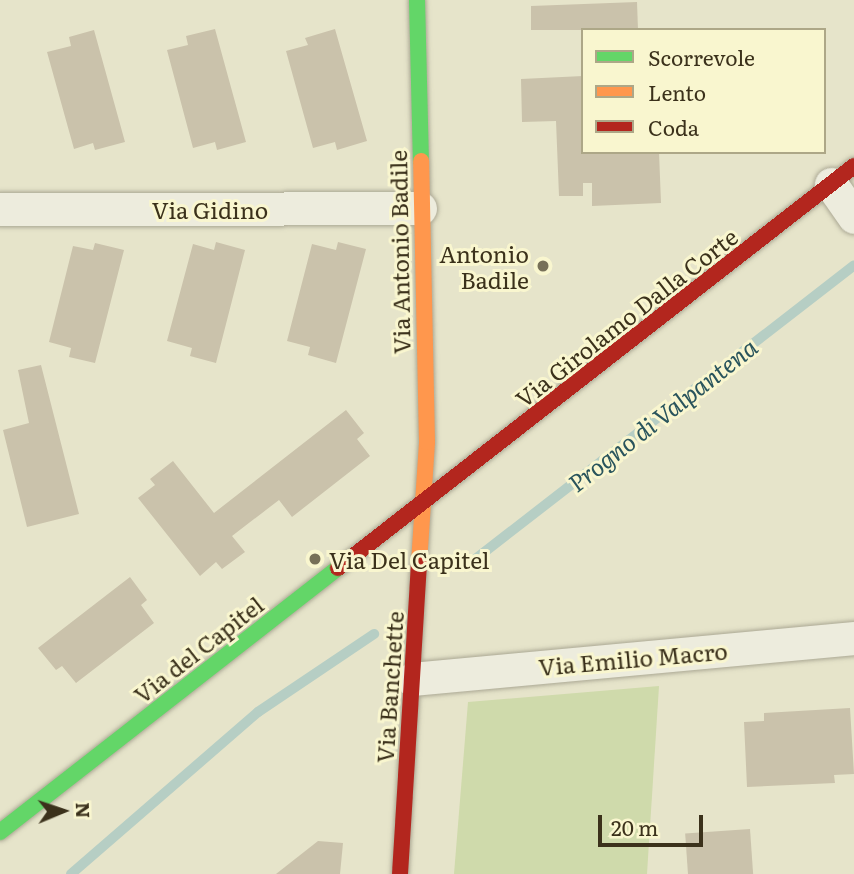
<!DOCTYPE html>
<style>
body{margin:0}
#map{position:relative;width:854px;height:874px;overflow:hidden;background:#e6e4ca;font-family:Literata,serif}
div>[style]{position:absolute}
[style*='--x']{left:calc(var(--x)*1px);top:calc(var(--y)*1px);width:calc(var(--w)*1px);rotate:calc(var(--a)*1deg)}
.green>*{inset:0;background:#cfdaab}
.stream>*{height:10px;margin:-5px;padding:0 5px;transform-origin:5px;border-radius:5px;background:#b6cec4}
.building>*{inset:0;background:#cac2ab;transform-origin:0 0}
.roads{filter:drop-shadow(0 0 2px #aba894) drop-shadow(0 0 2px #aba894)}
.street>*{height:33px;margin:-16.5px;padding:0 16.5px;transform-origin:16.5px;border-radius:16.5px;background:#edecdd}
.fast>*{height:16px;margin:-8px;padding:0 8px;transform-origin:8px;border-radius:8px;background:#63d668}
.slow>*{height:16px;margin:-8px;padding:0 8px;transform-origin:8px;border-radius:8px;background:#ff974d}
.jam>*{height:16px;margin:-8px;padding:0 8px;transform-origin:8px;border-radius:8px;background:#b3261e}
.dots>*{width:19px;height:19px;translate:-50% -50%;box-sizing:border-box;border:4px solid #f9f6cf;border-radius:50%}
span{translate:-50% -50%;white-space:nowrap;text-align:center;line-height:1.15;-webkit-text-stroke:6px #f9f6cf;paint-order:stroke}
.street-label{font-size:23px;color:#3b311b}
.poi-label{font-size:23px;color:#3b311b}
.right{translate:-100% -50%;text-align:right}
.left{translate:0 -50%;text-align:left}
.water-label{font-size:24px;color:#29545c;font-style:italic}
.legend{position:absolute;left:581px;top:28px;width:245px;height:126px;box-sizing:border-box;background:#f9f6cf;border:2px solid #ada787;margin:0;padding:9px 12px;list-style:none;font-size:21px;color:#3b311b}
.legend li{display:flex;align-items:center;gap:14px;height:35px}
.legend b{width:35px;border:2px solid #ada787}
.north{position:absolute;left:28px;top:776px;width:70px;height:70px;-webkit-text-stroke:5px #f9f6cf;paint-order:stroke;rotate:88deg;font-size:19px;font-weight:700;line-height:28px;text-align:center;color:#3b311b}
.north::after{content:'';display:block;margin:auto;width:24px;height:32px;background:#3b311b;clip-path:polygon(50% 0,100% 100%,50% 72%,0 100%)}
.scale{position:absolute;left:598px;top:815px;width:105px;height:32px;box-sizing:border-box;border:4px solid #3b311b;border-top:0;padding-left:9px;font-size:21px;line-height:24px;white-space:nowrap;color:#3b311b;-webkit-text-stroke:5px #f9f6cf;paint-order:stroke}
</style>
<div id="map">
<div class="green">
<div style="clip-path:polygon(659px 686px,647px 874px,454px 874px,468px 702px)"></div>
</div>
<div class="stream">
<div style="--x:469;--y:564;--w:487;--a:-37.8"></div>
<div style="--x:71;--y:874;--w:247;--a:-40.9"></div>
<div style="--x:258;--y:712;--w:140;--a:-33.9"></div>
</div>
<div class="building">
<div style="clip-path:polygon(637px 2px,638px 30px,531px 30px,531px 6px)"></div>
<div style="clip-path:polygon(215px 29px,246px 142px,217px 150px,215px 142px,193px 148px,167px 50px,188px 45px,186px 36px)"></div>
<div style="clip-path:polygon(335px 29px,367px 141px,337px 150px,335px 142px,313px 148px,286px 51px,308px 45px,305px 38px)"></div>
<div style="clip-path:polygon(94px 30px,125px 142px,95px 150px,93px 143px,74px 149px,47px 52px,71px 46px,69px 37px)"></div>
<div style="clip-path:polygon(583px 76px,583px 152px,659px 152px,661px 203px,592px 206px,592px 183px,583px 183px,583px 196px,559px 196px,556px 121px,522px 122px,521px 79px)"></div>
<div style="clip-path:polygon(216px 242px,245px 250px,216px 363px,190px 356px,192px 348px,167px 341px,193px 244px,214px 250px)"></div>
<div style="clip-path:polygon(338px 242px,366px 249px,336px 363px,308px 355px,310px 347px,287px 341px,312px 244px,336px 250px)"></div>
<div style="clip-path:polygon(95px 243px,124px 250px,95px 363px,69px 357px,71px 348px,49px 342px,73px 246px,93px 250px)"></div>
<div style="clip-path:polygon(41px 365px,79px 514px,27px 527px,3px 430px,29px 423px,18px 370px)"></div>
<div style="clip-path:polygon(346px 410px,364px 433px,357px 439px,370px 456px,292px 517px,279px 500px,232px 536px,245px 552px,222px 569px,216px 562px,200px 576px,138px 498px,155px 485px,150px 479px,173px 461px,214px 513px)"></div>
<div style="clip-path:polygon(130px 577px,147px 600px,141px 605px,154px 623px,76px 683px,62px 666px,56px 670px,38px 648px)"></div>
<div style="clip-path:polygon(850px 708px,854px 774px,834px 775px,835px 783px,747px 787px,744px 722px,764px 721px,764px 713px)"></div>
<div style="left:750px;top:829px;width:45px;height:65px;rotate:86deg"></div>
<div style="clip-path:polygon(318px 841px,343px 843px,340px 874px,276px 874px)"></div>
</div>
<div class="roads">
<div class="street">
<div style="--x:831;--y:184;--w:40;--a:55.1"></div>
<div style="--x:0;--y:209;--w:420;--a:-0.1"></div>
<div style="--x:412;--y:679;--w:444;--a:-5.3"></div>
</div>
<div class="fast">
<div style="--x:417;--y:0;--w:161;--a:88.6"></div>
<div style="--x:0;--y:832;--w:429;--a:-38"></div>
</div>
<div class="slow">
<div style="--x:419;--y:563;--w:121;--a:-86.2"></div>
<div style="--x:427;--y:442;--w:281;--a:-91.2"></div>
</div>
<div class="jam">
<div style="--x:338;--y:568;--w:654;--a:-37.92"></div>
<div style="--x:400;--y:874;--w:312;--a:-86.5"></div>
</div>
</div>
<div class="dots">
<div style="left:543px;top:266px;background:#777058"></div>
<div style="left:315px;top:559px;background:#777058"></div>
</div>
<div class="street-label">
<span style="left:210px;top:209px">Via Gidino</span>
<span style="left:399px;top:252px;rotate:-91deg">Via Antonio Badile</span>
<span style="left:626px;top:317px;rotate:-38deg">Via Girolamo Dalla Corte</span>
<span style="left:198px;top:649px;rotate:-38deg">Via del Capitel</span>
<span style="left:633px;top:658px;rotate:-5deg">Via Emilio Macro</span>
<span style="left:389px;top:687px;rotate:-86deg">Via Banchette</span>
</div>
<div class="poi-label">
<span class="right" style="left:529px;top:266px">Antonio<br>Badile</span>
<span class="left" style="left:329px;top:559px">Via Del Capitel</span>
</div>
<div class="water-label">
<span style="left:662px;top:414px;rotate:-38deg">Progno di Valpantena</span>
</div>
<ul class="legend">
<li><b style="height:9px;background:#63d668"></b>Scorrevole</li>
<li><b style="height:9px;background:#ff974d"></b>Lento</li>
<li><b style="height:9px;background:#b3261e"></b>Coda</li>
</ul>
<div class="north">N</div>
<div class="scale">20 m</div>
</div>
